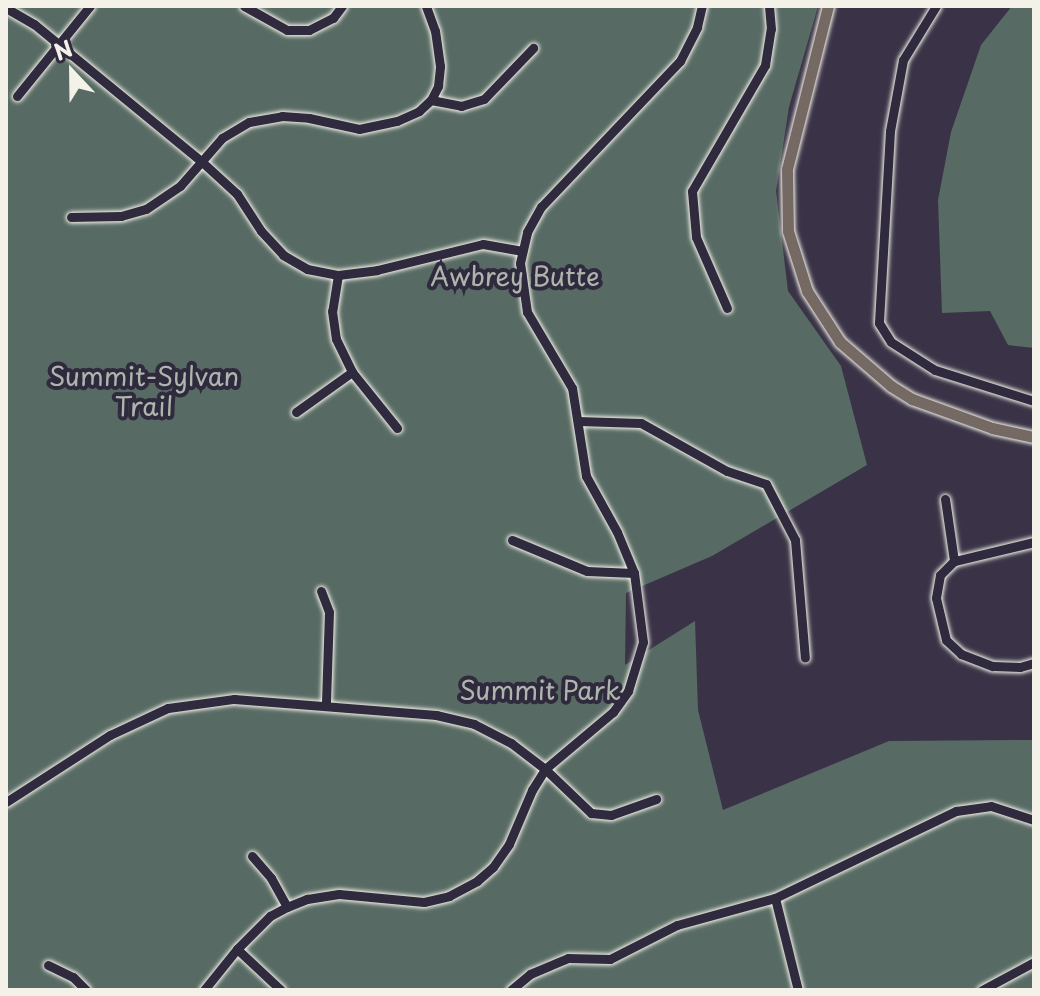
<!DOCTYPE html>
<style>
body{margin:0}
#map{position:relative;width:1040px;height:996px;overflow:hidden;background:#3a3347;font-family:"Playpen Sans",sans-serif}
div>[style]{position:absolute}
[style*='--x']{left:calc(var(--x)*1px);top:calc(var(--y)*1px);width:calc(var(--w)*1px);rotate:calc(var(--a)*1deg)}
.green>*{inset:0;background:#576b64}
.roads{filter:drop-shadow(0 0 2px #f4f1e8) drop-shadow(0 0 2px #f4f1e8)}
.minor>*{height:9px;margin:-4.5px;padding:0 4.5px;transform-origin:4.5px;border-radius:4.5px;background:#2f2a3d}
.major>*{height:11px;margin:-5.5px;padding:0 5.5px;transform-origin:5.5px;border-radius:5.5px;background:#756964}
span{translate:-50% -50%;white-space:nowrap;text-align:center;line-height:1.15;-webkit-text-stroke:8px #2f2a3d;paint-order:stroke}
.park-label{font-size:26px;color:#adb5ad}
.frame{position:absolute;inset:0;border:8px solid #f4f1e8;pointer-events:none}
.north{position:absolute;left:32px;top:32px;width:80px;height:80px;-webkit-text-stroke:6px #2f2a3d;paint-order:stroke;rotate:338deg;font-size:22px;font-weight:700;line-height:32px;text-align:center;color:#f4f1e8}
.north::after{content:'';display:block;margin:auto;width:28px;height:36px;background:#f4f1e8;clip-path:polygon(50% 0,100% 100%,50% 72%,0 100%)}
</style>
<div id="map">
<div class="green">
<div style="clip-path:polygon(6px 6px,818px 6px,789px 107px,776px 191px,788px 291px,841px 366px,867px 465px,712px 556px,626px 593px,625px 665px,695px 621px,698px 710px,723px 810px,889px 741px,1034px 740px,1034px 990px,6px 990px)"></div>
<div style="clip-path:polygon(1012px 6px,1034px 6px,1034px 348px,1008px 345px,990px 311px,942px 313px,938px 200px,951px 132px,981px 45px)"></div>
</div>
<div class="roads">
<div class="minor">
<div style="--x:244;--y:6;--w:49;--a:29.2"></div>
<div style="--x:287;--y:30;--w:22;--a:0"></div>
<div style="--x:309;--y:30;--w:27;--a:-27"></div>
<div style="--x:333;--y:18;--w:15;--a:-53"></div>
<div style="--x:936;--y:6;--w:63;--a:121.4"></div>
<div style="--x:903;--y:60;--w:72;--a:100.4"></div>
<div style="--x:890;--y:131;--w:192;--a:93.3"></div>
<div style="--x:879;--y:323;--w:22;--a:58"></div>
<div style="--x:891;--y:342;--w:52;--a:32.5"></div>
<div style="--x:935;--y:370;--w:104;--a:17.4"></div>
<div style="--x:6;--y:8;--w:32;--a:30"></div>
<div style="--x:34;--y:24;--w:216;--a:39.4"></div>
<div style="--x:201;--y:161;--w:49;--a:42.5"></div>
<div style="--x:237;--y:194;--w:44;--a:57"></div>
<div style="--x:261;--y:231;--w:33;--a:47"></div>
<div style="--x:283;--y:255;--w:28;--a:30"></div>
<div style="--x:307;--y:269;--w:32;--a:11"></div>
<div style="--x:338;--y:275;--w:39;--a:-7"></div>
<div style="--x:377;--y:270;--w:109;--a:-13.8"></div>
<div style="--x:483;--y:244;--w:40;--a:10"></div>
<div style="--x:17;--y:96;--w:116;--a:-51"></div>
<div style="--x:431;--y:100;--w:31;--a:11"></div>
<div style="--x:461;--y:106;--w:24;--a:-17"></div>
<div style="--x:484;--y:99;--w:71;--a:-46.1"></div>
<div style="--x:71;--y:217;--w:50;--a:-1.1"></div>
<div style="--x:121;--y:216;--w:26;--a:-16"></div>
<div style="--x:146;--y:209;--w:41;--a:-34.1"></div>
<div style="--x:180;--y:186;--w:64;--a:-48.8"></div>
<div style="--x:222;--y:138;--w:31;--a:-31"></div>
<div style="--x:249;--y:122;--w:34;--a:-10"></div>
<div style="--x:282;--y:116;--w:27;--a:4"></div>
<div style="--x:309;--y:118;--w:51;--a:12.4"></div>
<div style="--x:359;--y:129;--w:39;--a:-12"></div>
<div style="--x:397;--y:121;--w:24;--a:-24"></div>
<div style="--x:419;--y:111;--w:16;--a:-43"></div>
<div style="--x:431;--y:100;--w:16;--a:-63"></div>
<div style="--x:438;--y:86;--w:20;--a:-84"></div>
<div style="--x:440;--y:66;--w:35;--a:-98"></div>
<div style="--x:435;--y:31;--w:27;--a:-110"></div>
<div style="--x:338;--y:275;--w:36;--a:99"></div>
<div style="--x:332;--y:311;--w:28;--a:82"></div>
<div style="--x:336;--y:339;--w:37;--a:64"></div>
<div style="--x:352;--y:372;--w:72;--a:51.2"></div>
<div style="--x:727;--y:308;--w:77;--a:-113.6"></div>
<div style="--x:696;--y:237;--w:46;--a:-95"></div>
<div style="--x:692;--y:191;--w:146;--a:-59.9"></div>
<div style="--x:765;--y:65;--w:36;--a:-81"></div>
<div style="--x:771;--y:29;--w:23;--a:-95"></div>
<div style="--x:296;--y:412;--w:69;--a:-35.5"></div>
<div style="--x:578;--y:421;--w:63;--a:1.8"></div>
<div style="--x:641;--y:423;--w:98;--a:29.2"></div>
<div style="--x:727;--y:471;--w:41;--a:18.4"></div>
<div style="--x:766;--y:484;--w:63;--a:62.6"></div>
<div style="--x:795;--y:540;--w:118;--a:85.2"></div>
<div style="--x:945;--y:499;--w:63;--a:81.7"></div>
<div style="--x:512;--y:540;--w:81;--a:22.5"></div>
<div style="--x:587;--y:571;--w:47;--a:2.4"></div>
<div style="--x:1034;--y:542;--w:82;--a:166.6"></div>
<div style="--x:954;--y:561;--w:20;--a:135"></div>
<div style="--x:940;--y:575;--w:23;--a:100"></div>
<div style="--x:936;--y:598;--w:43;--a:76.6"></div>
<div style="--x:946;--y:640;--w:21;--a:43"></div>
<div style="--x:961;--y:654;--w:34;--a:21"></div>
<div style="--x:993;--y:666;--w:27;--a:2"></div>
<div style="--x:1020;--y:667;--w:15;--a:-16"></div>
<div style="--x:321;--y:591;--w:22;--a:69"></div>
<div style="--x:329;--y:612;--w:92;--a:91.9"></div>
<div style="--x:6;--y:802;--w:124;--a:-32.8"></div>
<div style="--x:110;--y:735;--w:64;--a:-25"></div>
<div style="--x:168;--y:708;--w:67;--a:-7.8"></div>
<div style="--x:234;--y:699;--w:203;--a:4.5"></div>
<div style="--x:436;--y:715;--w:39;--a:13"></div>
<div style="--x:474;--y:724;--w:42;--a:27.2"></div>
<div style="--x:511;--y:743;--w:43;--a:37.4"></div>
<div style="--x:545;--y:769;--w:64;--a:43.7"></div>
<div style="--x:591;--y:813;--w:20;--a:6"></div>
<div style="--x:611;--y:815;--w:48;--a:-19.6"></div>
<div style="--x:252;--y:856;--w:29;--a:49"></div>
<div style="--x:271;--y:878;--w:33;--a:61"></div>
<div style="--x:775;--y:898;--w:95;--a:76"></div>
<div style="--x:237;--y:949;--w:60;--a:43"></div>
<div style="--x:48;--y:965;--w:28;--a:26"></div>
<div style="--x:73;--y:977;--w:18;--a:45"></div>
<div style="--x:204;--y:990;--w:53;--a:-51.2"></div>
<div style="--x:237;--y:949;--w:47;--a:-45"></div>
<div style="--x:270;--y:916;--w:19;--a:-28"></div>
<div style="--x:287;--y:907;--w:22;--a:-22"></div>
<div style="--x:307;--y:899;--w:32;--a:-9"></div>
<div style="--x:339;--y:894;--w:85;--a:5.4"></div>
<div style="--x:424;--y:902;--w:26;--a:-13"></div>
<div style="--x:449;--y:896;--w:32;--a:-28"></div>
<div style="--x:477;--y:881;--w:21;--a:-41"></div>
<div style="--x:493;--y:867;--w:28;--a:-55"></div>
<div style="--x:509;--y:844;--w:59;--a:-66.9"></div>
<div style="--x:532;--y:790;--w:25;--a:-58"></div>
<div style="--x:545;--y:769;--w:89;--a:-40"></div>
<div style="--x:613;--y:712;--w:26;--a:-54"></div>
<div style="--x:628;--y:691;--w:51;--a:-73"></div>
<div style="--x:643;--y:642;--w:70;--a:-97.4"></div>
<div style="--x:634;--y:573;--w:44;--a:-112.5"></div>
<div style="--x:617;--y:532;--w:64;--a:-119"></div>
<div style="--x:586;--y:476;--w:89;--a:-99"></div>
<div style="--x:572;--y:388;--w:88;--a:-120.6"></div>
<div style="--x:527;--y:312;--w:49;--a:-98.1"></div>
<div style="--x:520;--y:263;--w:32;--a:-77"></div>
<div style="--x:527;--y:232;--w:29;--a:-61"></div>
<div style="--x:541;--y:207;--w:202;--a:-46.4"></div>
<div style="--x:680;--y:61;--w:38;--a:-63"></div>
<div style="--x:697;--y:27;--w:22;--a:-77"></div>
<div style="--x:511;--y:990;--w:25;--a:-40"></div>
<div style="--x:530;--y:974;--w:41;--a:-22.8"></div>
<div style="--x:568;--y:958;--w:42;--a:1.4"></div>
<div style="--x:610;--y:959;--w:75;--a:-26.9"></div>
<div style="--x:677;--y:925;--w:102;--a:-15.4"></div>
<div style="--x:775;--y:898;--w:201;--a:-25.7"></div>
<div style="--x:956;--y:811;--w:35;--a:-8"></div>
<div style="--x:991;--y:806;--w:45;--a:18"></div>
<div style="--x:982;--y:990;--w:59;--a:-28.3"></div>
</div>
<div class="major">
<div style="--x:828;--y:6;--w:168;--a:104.1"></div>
<div style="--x:787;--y:169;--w:62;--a:89.1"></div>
<div style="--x:788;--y:231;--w:63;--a:72.4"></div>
<div style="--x:807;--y:291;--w:61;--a:57.1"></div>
<div style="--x:840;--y:342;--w:67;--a:40.8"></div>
<div style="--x:891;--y:386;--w:25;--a:32"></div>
<div style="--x:912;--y:399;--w:85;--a:19.9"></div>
<div style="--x:992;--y:428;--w:43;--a:12.1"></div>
</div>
</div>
<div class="park-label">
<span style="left:515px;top:276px">Awbrey Butte</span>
<span style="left:144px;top:391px">Summit-Sylvan<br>Trail</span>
<span style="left:540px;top:690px">Summit Park</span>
</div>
<div class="frame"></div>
<div class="north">N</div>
</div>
